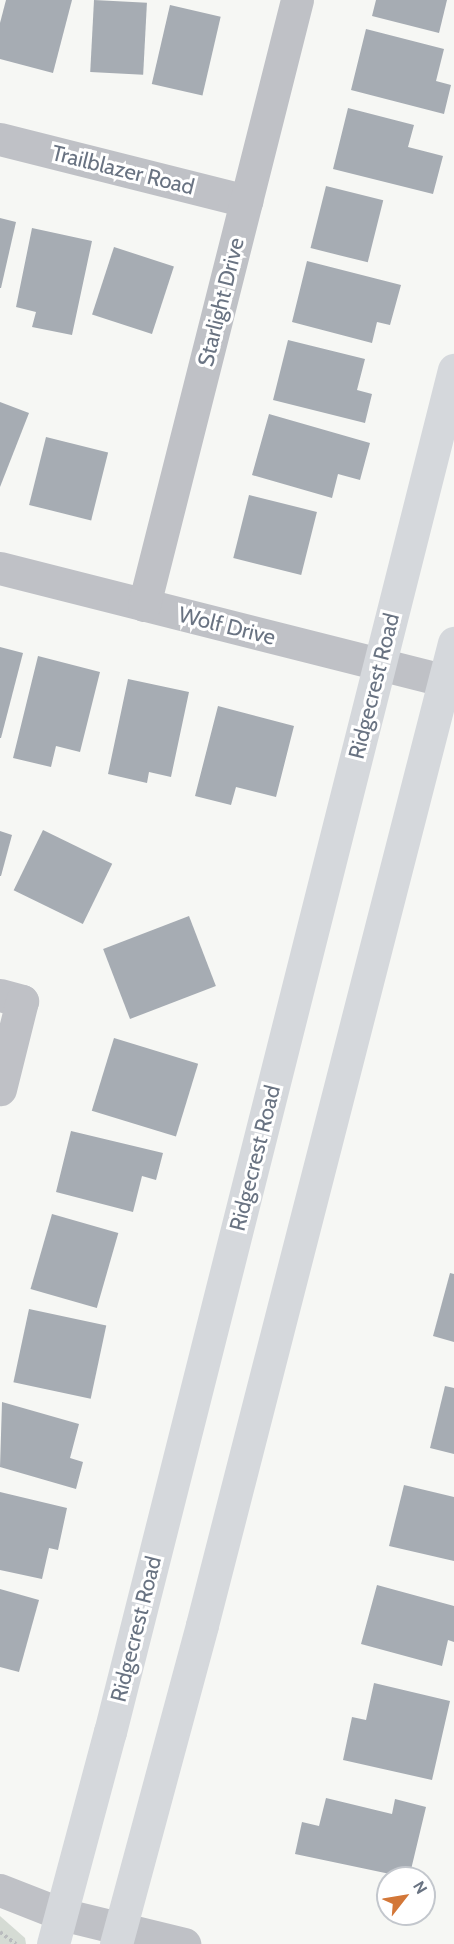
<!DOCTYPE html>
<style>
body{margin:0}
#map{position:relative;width:454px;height:1944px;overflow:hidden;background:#f6f7f4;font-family:Cabin,sans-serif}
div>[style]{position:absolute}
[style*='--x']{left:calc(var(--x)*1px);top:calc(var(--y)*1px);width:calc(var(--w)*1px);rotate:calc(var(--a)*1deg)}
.green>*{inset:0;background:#d5dbd4}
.building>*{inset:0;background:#a6acb3;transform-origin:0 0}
.path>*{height:4px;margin-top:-2px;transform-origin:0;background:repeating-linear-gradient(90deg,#b9bbbe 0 3px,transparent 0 6px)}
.street>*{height:33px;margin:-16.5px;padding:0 16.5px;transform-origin:16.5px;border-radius:16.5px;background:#bfc1c6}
.secondary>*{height:33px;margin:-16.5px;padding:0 16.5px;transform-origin:16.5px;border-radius:16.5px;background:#d5d8dc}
span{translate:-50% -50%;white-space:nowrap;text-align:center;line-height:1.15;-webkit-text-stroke:6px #fff;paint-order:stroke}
.street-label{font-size:22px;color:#697382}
.north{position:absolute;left:376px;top:1866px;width:60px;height:60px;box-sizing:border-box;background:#fff;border:2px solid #c3c7cd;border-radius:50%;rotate:59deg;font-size:16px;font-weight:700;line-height:24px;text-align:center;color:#697382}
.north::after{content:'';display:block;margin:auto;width:21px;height:27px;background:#d37738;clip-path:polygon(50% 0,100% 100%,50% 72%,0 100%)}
</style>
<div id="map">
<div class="green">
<div style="clip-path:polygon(0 1916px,25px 1938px,26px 1944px,0 1944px)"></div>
</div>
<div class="building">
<div style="clip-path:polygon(6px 0,72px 0,53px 73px,0 59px,0 23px)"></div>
<div style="left:94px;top:0;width:53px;height:72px;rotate:3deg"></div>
<div style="clip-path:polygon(376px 0,447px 0,439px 33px,372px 16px)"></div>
<div style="left:170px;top:5px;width:52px;height:81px;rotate:13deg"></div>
<div style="clip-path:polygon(366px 29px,444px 49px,436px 81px,451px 85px,444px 114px,351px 90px)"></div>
<div style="clip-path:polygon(348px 108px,414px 125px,408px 147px,443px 156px,433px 194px,333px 169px)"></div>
<div style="left:326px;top:186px;width:59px;height:64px;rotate:14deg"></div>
<div style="clip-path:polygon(0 218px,16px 222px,1px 288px,0 288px)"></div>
<div style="clip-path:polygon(32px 228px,92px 241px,72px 335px,32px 327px,36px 312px,16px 307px)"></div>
<div style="left:114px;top:247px;width:63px;height:71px;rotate:18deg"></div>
<div style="clip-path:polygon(307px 261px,401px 285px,390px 325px,377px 322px,372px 343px,292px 322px)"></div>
<div style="clip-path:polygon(288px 340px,365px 359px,357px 390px,372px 394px,365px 423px,273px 400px)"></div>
<div style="clip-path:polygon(0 402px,29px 413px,0 487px)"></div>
<div style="clip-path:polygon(269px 414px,370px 443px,360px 480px,338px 474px,332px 498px,252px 475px)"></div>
<div style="left:46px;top:437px;width:64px;height:70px;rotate:14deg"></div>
<div style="left:249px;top:495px;width:70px;height:65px;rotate:14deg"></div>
<div style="clip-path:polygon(0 647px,23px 653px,1px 738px,0 738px)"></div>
<div style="clip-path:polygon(38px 656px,100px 672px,80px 752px,56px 746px,51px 767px,13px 758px)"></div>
<div style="clip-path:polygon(128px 679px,189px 692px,171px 777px,149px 772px,147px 783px,108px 774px)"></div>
<div style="clip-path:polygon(218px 706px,294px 726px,276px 797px,236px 787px,231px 805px,195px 796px)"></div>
<div style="left:43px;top:830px;width:77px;height:67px;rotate:26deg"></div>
<div style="clip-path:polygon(0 831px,12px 835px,1px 876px,0 876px)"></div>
<div style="left:189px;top:916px;width:75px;height:92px;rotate:69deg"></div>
<div style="left:114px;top:1038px;width:88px;height:76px;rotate:17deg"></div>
<div style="clip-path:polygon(71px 1131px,163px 1153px,156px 1180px,142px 1176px,133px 1212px,56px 1192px)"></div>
<div style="left:52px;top:1214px;width:69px;height:78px;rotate:16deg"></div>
<div style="clip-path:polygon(450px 1273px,454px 1274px,454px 1342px,433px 1336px)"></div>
<div style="left:29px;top:1309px;width:79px;height:75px;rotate:12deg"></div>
<div style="clip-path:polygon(445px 1386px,454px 1388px,454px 1454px,430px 1448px)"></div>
<div style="clip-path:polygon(2px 1402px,79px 1424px,70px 1458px,83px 1462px,76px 1489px,0 1467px)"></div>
<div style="clip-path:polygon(404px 1485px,454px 1497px,454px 1561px,389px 1546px)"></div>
<div style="clip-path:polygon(0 1492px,67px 1508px,58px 1550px,49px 1548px,42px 1579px,0 1570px)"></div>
<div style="clip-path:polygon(377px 1585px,454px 1606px,454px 1642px,448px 1640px,442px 1666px,361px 1644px)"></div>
<div style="clip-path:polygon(0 1589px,39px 1600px,19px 1672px,0 1667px)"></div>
<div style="clip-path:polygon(374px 1683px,450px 1701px,432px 1780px,343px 1760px,352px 1717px,366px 1720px)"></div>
<div style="clip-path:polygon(326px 1798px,392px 1814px,395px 1799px,426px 1807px,409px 1878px,295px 1854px,302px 1822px,319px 1826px)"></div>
</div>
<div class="path">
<div style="--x:0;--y:1932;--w:20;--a:37"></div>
</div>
<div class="street">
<div style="--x:0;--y:139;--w:254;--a:14.1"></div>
<div style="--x:0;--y:568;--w:468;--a:14.2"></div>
<div style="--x:144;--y:605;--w:624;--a:-75.81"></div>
<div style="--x:0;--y:995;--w:23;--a:15"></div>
<div style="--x:22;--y:1001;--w:91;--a:104"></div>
<div style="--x:0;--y:1890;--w:66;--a:21.5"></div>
<div style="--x:61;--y:1914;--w:127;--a:13.7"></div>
</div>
<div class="secondary">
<div style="--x:53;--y:1944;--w:220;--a:-75"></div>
<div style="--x:110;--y:1732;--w:1405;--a:-75.83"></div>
<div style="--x:116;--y:1944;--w:330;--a:-74.9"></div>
<div style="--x:202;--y:1625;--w:1014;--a:-75.61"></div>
</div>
<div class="street-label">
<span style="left:123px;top:170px;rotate:14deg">Trailblazer Road</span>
<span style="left:221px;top:302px;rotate:-76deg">Starlight Drive</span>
<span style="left:227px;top:626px;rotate:14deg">Wolf Drive</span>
<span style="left:374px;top:686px;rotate:-76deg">Ridgecrest Road</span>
<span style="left:255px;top:1158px;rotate:-76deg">Ridgecrest Road</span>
<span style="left:136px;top:1629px;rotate:-76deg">Ridgecrest Road</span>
</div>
<div class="north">N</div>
</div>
